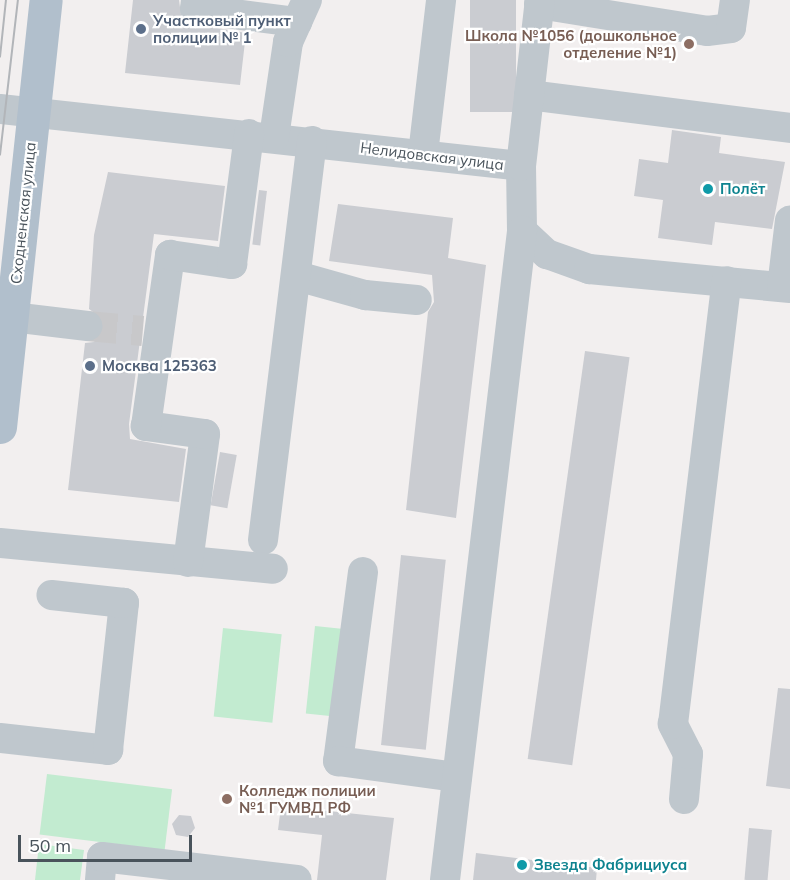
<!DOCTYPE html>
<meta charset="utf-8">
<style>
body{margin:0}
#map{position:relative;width:790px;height:880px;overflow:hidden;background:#f2efef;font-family:Mulish,sans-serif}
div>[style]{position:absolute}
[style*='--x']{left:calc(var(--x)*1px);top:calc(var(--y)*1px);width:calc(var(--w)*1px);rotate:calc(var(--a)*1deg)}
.green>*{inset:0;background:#c2ebd0;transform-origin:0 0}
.building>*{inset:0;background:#caccd1;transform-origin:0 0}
.minor-tunnel>*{height:30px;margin-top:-15px;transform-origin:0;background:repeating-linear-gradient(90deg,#c8c8ca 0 30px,transparent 0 45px)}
.minor>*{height:30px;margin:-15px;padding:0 15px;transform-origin:15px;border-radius:15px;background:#bfc7cd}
.major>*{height:33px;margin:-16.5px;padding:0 16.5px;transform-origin:16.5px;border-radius:16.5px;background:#b1bfcc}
.tram>*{height:1.5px;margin:-0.75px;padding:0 0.75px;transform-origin:0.75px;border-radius:0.75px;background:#b2b5b9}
.dots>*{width:16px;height:16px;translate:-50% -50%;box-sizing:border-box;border:3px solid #fff;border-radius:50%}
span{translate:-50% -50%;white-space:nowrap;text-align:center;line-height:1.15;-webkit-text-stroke:4.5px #fff;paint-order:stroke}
.service-label{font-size:15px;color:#4e5e75;font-weight:700}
.left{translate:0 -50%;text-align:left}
.education-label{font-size:15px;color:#785e54;font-weight:700}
.right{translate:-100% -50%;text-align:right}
.street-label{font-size:15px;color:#49535b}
.culture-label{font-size:15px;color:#0d838f;font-weight:700}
.scale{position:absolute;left:18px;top:835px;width:174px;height:27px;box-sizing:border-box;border:3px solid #49535b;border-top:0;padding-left:8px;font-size:18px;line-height:21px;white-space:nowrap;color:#49535b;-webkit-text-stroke:4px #fff;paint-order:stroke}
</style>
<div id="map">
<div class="green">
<div style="left:315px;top:626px;width:29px;height:88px;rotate:6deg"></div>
<div style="left:223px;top:628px;width:59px;height:89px;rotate:6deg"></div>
<div style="left:47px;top:774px;width:126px;height:61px;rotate:7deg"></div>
<div style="clip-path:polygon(39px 844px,84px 850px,80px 880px,35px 880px)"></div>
</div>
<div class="building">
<div style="clip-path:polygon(133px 0,179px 0,182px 22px,246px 33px,240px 85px,125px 73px)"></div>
<div style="left:470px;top:0;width:46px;height:112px"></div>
<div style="clip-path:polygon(672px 130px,721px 137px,719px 153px,785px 162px,772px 229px,715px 222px,712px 245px,658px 238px,663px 200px,634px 196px,636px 182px,639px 159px,668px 163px)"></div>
<div style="clip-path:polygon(108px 172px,225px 186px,218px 241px,154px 234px,129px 424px,130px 439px,186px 449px,179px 502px,68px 490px,85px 343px,94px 342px,104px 329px,103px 319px,89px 309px,94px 235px)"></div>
<div style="left:259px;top:190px;width:8px;height:55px;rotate:7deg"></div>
<div style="clip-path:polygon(338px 204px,453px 218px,448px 258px,486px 265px,456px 518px,406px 510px,428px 312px,434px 302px,432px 275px,329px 261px)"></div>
<div style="left:585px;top:351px;width:45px;height:412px;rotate:8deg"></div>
<div style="left:220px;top:452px;width:17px;height:54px;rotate:10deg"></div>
<div style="left:401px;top:555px;width:45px;height:191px;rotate:6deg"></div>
<div style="clip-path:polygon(778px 688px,790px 689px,790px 789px,766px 786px)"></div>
<div style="clip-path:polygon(281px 806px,394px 818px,386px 880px,317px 880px,322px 835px,278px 830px)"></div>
<div style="clip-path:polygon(179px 815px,191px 816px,195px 828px,188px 837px,176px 835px,172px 824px)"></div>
<div style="left:749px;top:828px;width:23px;height:52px;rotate:5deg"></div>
<div style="clip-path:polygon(476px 853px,597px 868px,596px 880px,473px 880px)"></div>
</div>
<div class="minor-tunnel">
<div style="--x:87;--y:326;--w:56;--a:5.1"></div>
</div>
<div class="minor">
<div style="--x:196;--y:0;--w:9;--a:96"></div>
<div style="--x:195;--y:9;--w:103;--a:7.3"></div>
<div style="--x:539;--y:4;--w:170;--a:9.1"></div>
<div style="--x:707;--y:31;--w:24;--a:-7"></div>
<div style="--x:731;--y:28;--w:28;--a:-82"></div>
<div style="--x:529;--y:95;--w:263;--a:7.2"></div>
<div style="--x:0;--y:109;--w:524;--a:6.24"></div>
<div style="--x:521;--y:166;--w:65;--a:89.1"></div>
<div style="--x:522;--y:231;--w:34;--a:43"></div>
<div style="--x:547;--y:254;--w:45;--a:19.7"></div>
<div style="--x:589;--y:269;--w:202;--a:5.4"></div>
<div style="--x:274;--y:137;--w:96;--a:-81.6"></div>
<div style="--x:288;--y:42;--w:46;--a:-65.7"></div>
<div style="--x:423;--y:154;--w:155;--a:-83.3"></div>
<div style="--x:521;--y:166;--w:167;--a:-83.5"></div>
<div style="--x:297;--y:276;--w:71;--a:15.6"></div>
<div style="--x:365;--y:295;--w:52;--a:5.5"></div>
<div style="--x:782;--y:287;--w:67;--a:-83.2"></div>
<div style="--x:12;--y:317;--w:76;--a:6.8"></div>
<div style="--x:263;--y:540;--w:402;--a:-83"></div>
<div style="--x:0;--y:543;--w:274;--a:5.4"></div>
<div style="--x:188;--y:562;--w:129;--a:-82.4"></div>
<div style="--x:205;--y:434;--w:60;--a:-172.3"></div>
<div style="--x:146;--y:426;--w:173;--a:-82"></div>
<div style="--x:170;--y:255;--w:63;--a:8.3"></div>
<div style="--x:232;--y:264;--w:131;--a:-82.5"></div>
<div style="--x:363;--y:572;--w:191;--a:97.5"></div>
<div style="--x:338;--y:761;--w:120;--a:7.7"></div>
<div style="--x:0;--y:738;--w:109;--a:6.3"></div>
<div style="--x:108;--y:750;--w:148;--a:-83.8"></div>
<div style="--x:124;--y:603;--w:73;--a:-173.7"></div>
<div style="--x:684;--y:799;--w:45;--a:-84.9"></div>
<div style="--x:688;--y:754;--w:34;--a:-117"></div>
<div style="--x:673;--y:724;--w:446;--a:-83.1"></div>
<div style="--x:100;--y:880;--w:23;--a:-85"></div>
<div style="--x:102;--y:857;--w:196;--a:6.7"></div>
<div style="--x:445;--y:880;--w:654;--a:-83.23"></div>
</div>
<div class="major">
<div style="--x:0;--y:427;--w:429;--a:-83.9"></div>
</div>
<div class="tram">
<div style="--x:0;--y:57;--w:57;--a:-84"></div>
<div style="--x:0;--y:155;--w:156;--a:-83.4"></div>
</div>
<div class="dots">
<div style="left:141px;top:29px;background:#5c6f8a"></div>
<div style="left:689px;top:44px;background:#8d6e63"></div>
<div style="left:708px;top:189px;background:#0f9aa8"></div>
<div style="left:90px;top:366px;background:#5c6f8a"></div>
<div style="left:227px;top:799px;background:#8d6e63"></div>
<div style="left:522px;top:865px;background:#0f9aa8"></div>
</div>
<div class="service-label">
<span class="left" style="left:153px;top:29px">Участковый пункт<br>полиции № 1</span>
<span class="left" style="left:102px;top:366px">Москва 125363</span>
</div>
<div class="education-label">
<span class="right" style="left:677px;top:44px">Школа №1056 (дошкольное<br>отделение №1)</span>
<span class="left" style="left:239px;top:799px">Колледж полиции<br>№1 ГУМВД РФ</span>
</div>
<div class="street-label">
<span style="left:432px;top:156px;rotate:7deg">Нелидовская улица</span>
<span style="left:23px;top:213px;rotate:-84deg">Сходненская улица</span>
</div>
<div class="culture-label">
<span class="left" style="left:720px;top:189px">Полёт</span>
<span class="left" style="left:534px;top:865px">Звезда Фабрициуса</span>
</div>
<div class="scale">50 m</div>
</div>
